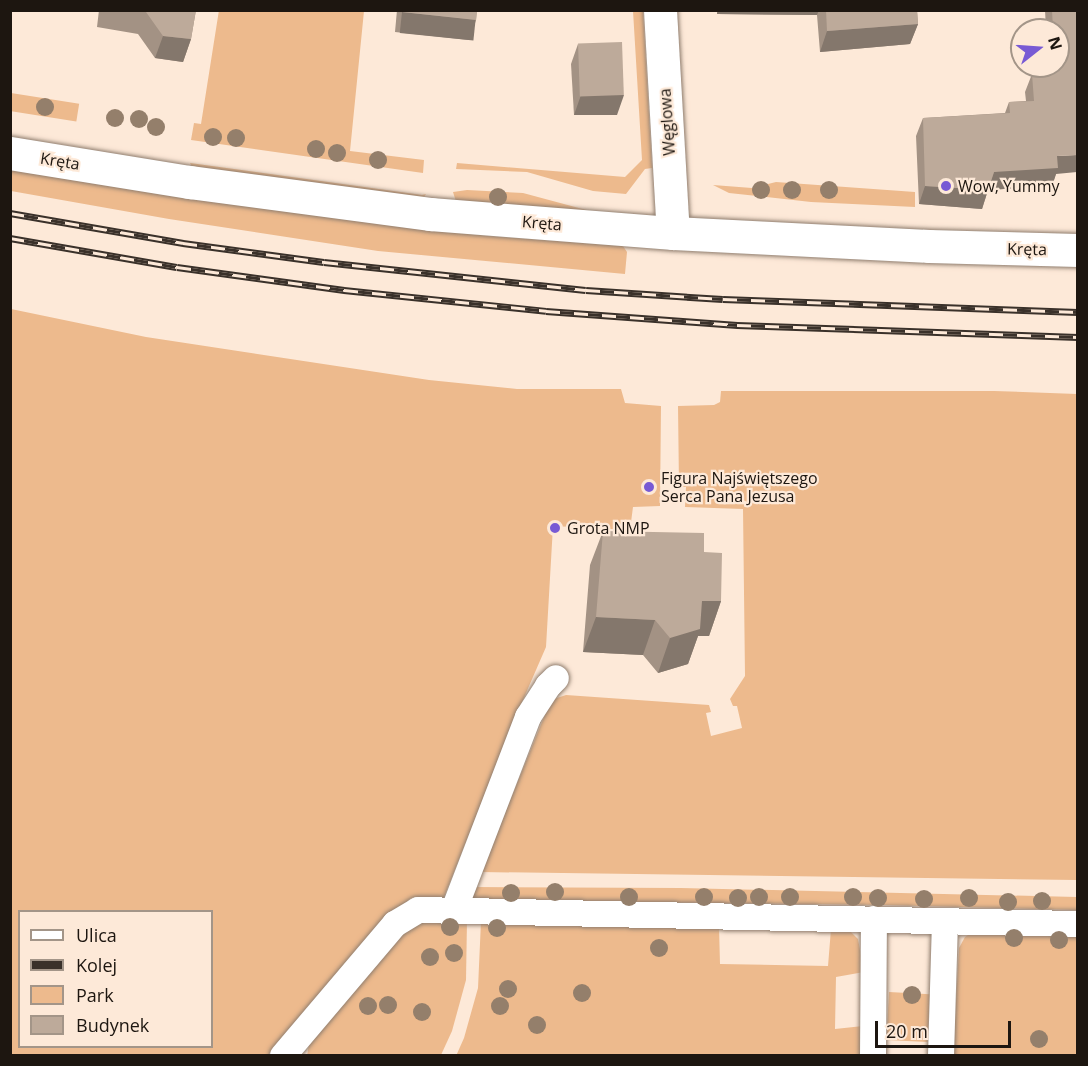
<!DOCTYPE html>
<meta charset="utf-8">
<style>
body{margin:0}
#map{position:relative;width:1088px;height:1066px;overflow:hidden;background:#fde9d8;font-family:"Open Sans",sans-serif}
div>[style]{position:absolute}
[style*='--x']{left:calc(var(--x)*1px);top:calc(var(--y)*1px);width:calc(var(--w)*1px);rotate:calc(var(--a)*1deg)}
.green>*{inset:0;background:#edba8d;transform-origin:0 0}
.roads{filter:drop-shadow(0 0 2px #8f7d6e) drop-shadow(0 0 2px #8f7d6e)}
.service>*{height:26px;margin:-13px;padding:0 13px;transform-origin:13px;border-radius:13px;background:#fff}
.minor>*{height:33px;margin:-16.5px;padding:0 16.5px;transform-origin:16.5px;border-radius:16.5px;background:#fff}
.rail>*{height:7px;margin-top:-3.5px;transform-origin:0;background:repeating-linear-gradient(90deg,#fde9d8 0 14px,#3a312a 0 28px);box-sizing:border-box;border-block:2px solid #3a312a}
.trees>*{width:18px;height:18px;margin:-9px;border-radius:50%;background:#947f6b}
.wall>*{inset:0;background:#a39284}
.shaded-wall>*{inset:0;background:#84776c;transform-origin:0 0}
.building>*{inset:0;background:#bdaa9a;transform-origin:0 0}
.dots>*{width:16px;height:16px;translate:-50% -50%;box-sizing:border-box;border:3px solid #fde9d8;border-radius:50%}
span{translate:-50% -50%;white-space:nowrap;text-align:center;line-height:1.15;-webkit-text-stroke:4.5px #fde9d8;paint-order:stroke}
.street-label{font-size:16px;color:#1d1610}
.poi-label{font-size:16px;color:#1d1610}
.left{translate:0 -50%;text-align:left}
.frame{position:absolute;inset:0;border:12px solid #1d1610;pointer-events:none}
.legend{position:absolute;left:18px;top:910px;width:195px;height:138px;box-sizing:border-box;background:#fde9d8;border:2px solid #a39588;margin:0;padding:8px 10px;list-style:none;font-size:18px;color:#1d1610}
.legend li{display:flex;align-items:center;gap:12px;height:30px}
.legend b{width:30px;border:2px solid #a39588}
.north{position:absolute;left:1010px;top:18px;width:60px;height:60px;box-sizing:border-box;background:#fde9d8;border:2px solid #a39588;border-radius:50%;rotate:73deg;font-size:16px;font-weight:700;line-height:24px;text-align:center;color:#1d1610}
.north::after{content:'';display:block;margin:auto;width:21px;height:27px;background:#785ad4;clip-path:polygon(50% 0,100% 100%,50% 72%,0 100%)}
.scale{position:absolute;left:875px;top:1021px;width:136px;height:27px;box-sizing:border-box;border:3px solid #1d1610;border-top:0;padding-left:8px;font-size:18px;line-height:21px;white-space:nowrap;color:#1d1610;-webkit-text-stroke:4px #fde9d8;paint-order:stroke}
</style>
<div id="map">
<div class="green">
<div style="clip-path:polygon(219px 10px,364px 11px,350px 151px,424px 160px,423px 173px,191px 140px,194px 123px,201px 124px)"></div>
<div style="clip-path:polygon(633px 11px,643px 11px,652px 168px,645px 169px,626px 194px,593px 191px,527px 172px,456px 169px,457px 163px,625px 177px,642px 160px)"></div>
<div style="left:11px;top:93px;width:69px;height:18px;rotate:9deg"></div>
<div style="clip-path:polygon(190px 163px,422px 195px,426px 194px,421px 201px,194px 170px)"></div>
<div style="clip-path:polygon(10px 170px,176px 197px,376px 223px,488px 236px,623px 246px,627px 252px,625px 274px,378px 251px,169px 219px,11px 191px)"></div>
<div style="clip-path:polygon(776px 182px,915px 192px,915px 207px,811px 202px,729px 193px,713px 185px,752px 188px)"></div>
<div style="clip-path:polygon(467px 190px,523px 193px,590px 211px,457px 205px,453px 192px)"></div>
<div style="clip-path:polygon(evenodd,11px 309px,146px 337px,429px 380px,517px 389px,621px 389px,625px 403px,661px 406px,660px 506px,633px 507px,630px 530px,553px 526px,546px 647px,516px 716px,444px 897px,408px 901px,373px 933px,268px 1055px,11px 1056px,11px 309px,20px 912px,212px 912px,212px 1046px,20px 1046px,20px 912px)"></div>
<div style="clip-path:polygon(721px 391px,994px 391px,1077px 394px,1077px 880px,481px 872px,551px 700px,566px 695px,709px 705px,711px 712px,706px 713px,711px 736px,742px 728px,737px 706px,733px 706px,730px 699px,745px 676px,743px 509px,685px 507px,686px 487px,679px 487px,678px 406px,714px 405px,720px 402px)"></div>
<div style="clip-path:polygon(473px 887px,681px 888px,1077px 897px,1078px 910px,883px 905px,469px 900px)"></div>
<div style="clip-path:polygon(467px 920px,466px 980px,452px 1031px,441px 1055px,307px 1056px,309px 1044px,409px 923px)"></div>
<div style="clip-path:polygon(481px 921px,719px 926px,720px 964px,828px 966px,831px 929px,849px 930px,858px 939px,864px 972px,836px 977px,835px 1029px,863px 1026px,862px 1055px,456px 1056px,464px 1038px,478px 988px)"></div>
<div style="clip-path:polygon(971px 933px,1077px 937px,1077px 1055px,953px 1056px,959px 948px,965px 937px)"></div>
<div style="left:889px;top:992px;width:41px;height:48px;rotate:3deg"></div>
</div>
<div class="roads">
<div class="service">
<div style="--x:454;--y:910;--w:207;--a:-69"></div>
<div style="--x:528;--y:717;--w:37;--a:-57"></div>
<div style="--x:548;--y:686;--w:11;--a:-45"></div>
<div style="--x:283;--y:1056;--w:173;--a:-49.7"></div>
<div style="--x:395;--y:924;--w:27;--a:-31"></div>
<div style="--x:418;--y:910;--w:660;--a:1.22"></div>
<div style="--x:873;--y:1056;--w:137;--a:-89.6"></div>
<div style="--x:941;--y:1056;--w:135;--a:-88.3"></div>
</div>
<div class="minor">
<div style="--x:660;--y:10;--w:223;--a:86.7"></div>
<div style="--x:10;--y:153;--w:182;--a:9.2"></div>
<div style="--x:190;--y:182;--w:242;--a:7.6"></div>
<div style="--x:430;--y:214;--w:244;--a:4.5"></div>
<div style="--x:673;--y:233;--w:256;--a:2.9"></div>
<div style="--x:929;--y:246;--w:149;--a:1.5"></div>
</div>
</div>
<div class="rail">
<div style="--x:10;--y:213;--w:176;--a:9.8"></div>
<div style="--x:183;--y:243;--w:142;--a:7.7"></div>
<div style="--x:324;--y:262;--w:263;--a:6.1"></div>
<div style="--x:586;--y:290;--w:137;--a:3.8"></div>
<div style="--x:723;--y:299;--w:355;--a:2.1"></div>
<div style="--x:10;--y:238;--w:169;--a:9.9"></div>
<div style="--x:177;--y:267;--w:169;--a:7.8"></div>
<div style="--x:344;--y:290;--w:203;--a:5.9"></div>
<div style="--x:546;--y:311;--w:192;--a:4.2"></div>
<div style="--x:737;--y:325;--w:341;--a:2"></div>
</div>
<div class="trees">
<div style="left:45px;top:107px"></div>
<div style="left:115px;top:118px"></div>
<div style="left:139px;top:119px"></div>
<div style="left:156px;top:127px"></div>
<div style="left:213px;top:137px"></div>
<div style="left:236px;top:138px"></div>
<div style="left:316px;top:149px"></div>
<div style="left:337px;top:153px"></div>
<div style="left:378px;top:160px"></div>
<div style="left:761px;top:190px"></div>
<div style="left:792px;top:190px"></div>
<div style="left:829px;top:190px"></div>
<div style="left:498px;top:197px"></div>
<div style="left:555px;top:892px"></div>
<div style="left:511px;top:893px"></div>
<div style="left:629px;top:897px"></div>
<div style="left:704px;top:897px"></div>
<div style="left:759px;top:897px"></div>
<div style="left:790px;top:897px"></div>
<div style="left:853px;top:897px"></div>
<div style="left:738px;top:898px"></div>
<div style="left:878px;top:898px"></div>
<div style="left:969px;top:898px"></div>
<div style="left:924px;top:899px"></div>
<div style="left:1042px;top:901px"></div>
<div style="left:1008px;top:902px"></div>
<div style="left:450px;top:927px"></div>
<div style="left:497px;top:928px"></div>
<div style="left:1014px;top:938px"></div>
<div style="left:1059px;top:940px"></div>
<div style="left:659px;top:948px"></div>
<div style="left:454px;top:953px"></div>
<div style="left:430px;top:957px"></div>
<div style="left:508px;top:989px"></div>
<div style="left:582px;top:993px"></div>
<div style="left:912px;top:995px"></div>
<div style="left:388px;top:1005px"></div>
<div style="left:368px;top:1006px"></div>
<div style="left:500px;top:1006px"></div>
<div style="left:422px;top:1012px"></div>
<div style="left:537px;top:1025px"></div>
<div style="left:1039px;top:1039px"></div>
</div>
<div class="wall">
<div style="clip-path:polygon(99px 10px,196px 10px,191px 39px,183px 62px,155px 58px,138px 34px,97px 27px)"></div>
<div style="clip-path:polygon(397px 10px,477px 10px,476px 20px,469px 40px,395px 32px)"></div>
<div style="clip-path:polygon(717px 10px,917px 10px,918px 24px,910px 44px,820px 52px,817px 15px,717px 14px)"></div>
<div style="clip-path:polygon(1045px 10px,1077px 10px,1056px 174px,1052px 186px,988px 190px,982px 209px,919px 204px,916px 136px,923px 118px,1005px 113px,1009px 102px,1026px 101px,1025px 92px,1032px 74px,1048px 73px,1047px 66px,1058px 66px,1058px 30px,1046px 30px)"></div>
<div style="clip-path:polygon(578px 44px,617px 115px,574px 115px,571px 64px)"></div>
<div style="clip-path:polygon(603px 531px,704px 552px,721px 601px,709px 636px,698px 636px,688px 664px,658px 673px,643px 655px,583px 652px,590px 565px)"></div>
</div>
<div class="shaded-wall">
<div style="clip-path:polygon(718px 10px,819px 10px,817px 15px,717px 14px)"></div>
<div style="left:402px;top:12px;width:74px;height:21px;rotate:6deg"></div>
<div style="clip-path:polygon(918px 24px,910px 44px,820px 52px,827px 31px)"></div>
<div style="clip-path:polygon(163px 36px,191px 39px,183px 62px,155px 58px)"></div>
<div style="clip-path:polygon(581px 95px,624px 95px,617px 115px,574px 115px)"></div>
<div style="clip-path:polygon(1077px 155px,1077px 172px,1056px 174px,1052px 186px,988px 190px,994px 172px,1057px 156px)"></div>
<div style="clip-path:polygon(925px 186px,988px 190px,982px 209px,919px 204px)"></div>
<div style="clip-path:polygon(702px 601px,721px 601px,709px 636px,698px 636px,688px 664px,658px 673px,670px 638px)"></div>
<div style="clip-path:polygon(596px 617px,655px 620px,643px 655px,583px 652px)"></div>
</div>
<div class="building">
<div style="clip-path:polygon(138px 10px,196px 10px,191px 39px,163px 36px,146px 12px)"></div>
<div style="clip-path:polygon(403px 10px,477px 10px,476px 20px,402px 12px)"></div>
<div style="clip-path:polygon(826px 10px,917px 10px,918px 24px,827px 31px)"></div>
<div style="clip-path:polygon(1052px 10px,1077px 10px,1077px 155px,1057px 156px,1058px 168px,994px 172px,988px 190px,925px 186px,923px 118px,1010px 113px,1009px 102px,1034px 101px,1032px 74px,1055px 73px,1055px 66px,1058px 66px,1058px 30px,1053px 30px)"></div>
<div style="left:622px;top:42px;width:53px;height:44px;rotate:88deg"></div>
<div style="clip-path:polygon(603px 531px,704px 533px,704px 552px,722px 553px,721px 601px,702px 601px,700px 629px,670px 638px,655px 620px,596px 617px)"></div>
</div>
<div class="dots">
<div style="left:946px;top:186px;background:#785ad4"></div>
<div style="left:649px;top:487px;background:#785ad4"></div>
<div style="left:555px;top:528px;background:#785ad4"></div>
</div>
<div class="street-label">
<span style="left:667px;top:122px;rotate:-94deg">Węglowa</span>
<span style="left:60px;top:161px;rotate:9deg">Kręta</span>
<span style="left:542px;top:223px;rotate:5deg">Kręta</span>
<span style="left:1027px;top:249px;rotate:1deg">Kręta</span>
</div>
<div class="poi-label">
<span class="left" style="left:958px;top:186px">Wow, Yummy</span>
<span class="left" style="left:661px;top:487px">Figura Najświętszego<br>Serca Pana Jezusa</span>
<span class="left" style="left:567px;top:528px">Grota NMP</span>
</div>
<div class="frame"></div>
<ul class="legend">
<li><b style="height:8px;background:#fff"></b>Ulica</li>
<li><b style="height:8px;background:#3a312a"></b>Kolej</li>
<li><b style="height:16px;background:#edba8d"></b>Park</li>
<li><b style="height:16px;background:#bdaa9a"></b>Budynek</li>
</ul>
<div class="north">N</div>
<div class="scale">20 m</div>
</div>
